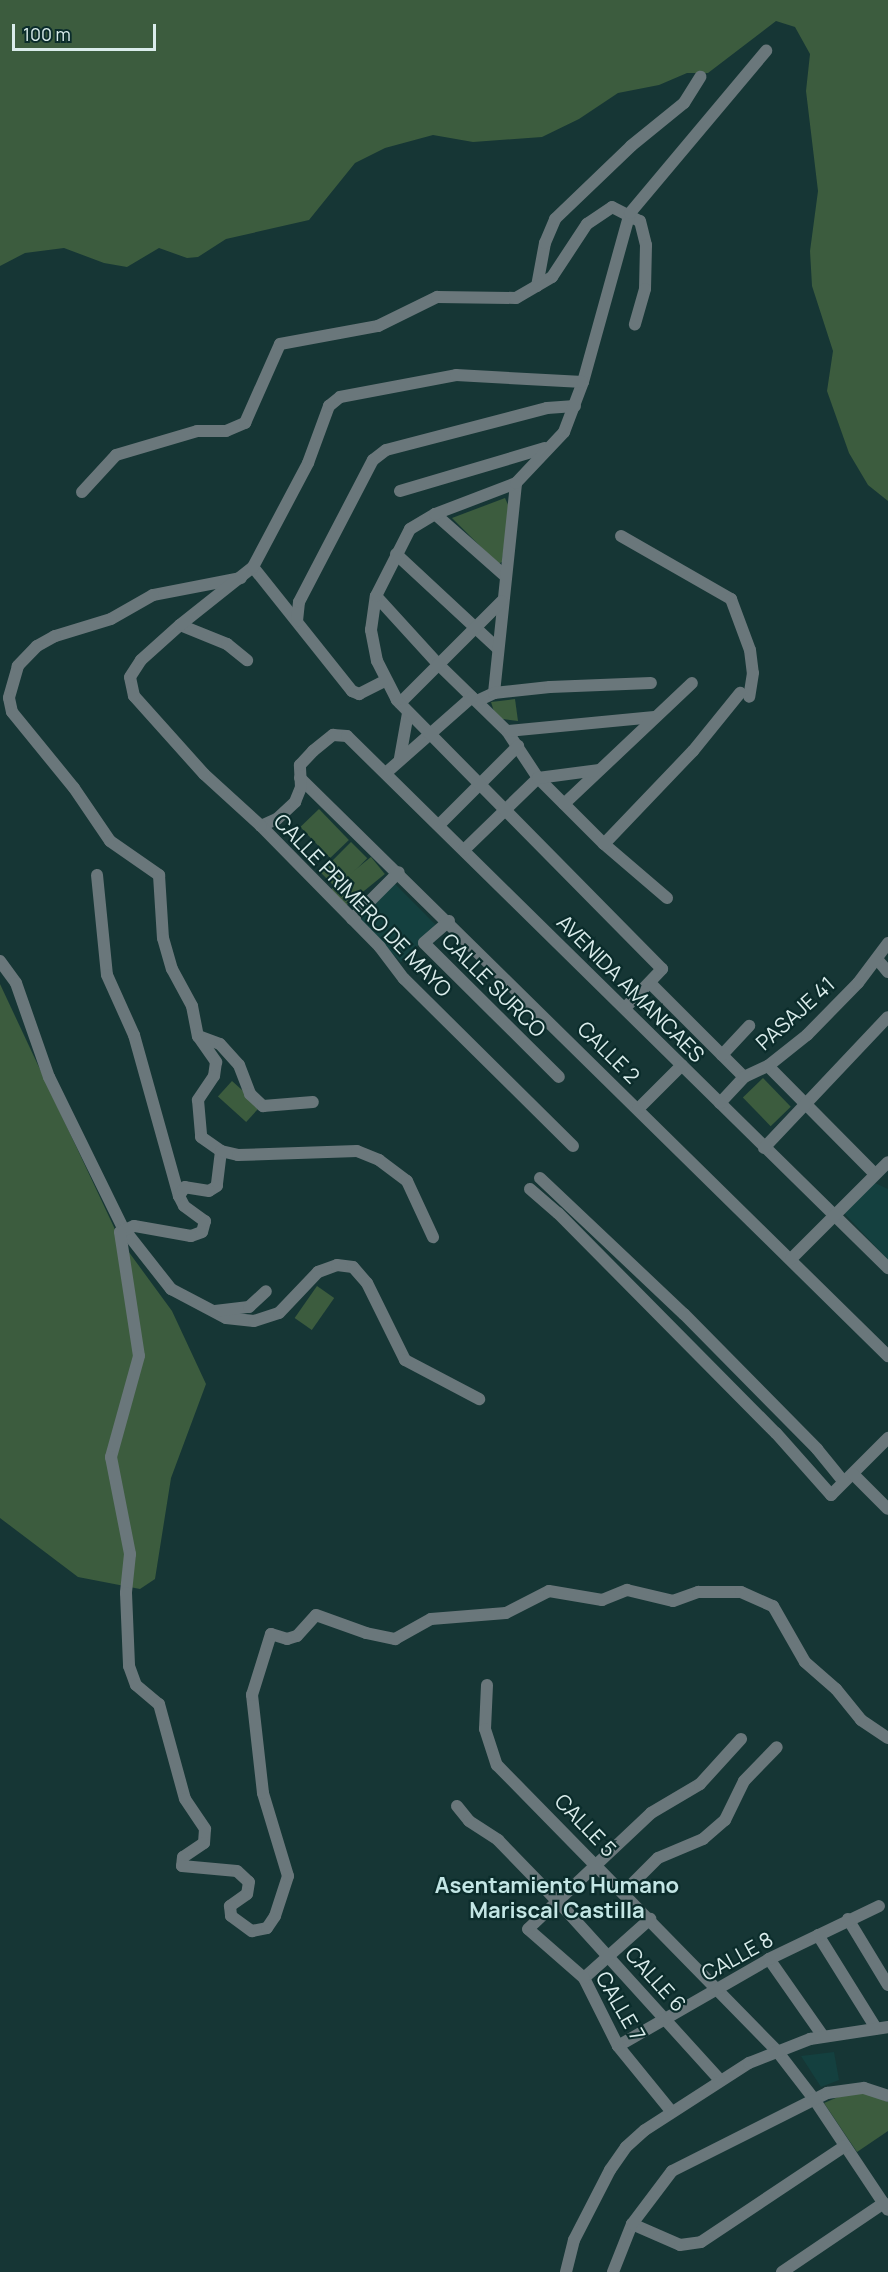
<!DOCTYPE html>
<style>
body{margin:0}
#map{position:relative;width:888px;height:2272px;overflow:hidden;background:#163635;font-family:Manrope,sans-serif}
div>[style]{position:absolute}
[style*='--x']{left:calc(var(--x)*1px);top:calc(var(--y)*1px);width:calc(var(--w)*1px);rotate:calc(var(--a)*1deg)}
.built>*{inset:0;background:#14403f;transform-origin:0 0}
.green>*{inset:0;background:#3c5c3e;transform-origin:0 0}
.minor>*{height:12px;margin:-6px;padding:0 6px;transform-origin:6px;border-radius:6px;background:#6a777b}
span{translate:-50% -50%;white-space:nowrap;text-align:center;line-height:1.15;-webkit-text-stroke:4.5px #0b2c2b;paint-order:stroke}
.street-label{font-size:21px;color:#daeceb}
.neighbourhood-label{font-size:22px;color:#c3e6e5;font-weight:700}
.scale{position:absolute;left:12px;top:24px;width:144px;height:27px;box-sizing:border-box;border:3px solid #daeceb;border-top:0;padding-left:8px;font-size:18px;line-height:21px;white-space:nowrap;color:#daeceb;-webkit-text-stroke:4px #0b2c2b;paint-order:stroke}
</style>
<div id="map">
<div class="built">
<div style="left:394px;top:883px;width:61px;height:51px;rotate:45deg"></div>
<div style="clip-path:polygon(875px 1183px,888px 1189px,888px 1260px,843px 1212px)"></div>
<div style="clip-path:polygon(834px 2052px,839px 2080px,821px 2087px,801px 2056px)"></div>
</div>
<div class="green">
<div style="clip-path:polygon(0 0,888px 0,888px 501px,868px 485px,849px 453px,827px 391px,833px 351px,812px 286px,810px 251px,818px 191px,806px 91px,810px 54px,795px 27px,776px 21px,708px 73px,687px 73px,659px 85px,618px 93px,579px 119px,542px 137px,473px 142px,433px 135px,385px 148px,355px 163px,309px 220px,226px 239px,198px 257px,187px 258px,159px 248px,127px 267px,104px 263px,64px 248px,25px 253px,0 266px)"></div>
<div style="clip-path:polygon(505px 498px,509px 507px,502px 562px,498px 564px,452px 518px)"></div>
<div style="clip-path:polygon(515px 699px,518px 721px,496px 718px,491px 702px)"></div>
<div style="left:319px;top:809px;width:43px;height:26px;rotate:46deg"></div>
<div style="left:351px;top:842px;width:23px;height:43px;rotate:45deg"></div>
<div style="left:371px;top:857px;width:22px;height:51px;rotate:51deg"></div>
<div style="clip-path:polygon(0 984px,120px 1240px,172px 1311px,206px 1384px,171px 1478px,155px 1579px,140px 1589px,78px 1577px,0 1518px)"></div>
<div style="left:763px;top:1078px;width:40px;height:28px;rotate:46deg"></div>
<div style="left:232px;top:1081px;width:38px;height:21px;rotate:42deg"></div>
<div style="left:317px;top:1286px;width:21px;height:39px;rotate:35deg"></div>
<div style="clip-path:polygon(845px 2094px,868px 2094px,888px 2102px,888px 2131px,857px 2152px,824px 2103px)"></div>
</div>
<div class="minor">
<div style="--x:537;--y:286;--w:44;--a:-79.5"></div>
<div style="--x:545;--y:243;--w:26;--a:-67"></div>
<div style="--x:555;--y:219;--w:105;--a:-43.8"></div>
<div style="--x:631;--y:146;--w:68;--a:-39.1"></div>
<div style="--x:684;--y:103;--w:31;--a:-58"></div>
<div style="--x:400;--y:491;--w:151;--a:-16.5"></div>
<div style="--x:82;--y:492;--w:50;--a:-47.4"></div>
<div style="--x:116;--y:455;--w:84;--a:-16.5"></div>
<div style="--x:197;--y:431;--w:29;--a:0"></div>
<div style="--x:226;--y:431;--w:21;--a:-23"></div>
<div style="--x:245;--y:423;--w:86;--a:-66.1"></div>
<div style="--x:280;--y:344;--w:100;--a:-10.4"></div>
<div style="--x:378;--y:326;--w:66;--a:-26.2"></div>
<div style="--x:437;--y:297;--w:79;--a:0.7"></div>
<div style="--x:516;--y:298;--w:42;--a:-30.3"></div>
<div style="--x:552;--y:277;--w:64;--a:-56.6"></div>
<div style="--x:587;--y:224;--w:30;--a:-34"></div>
<div style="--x:612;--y:207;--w:31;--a:27"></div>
<div style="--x:640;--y:221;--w:25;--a:76"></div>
<div style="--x:646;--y:245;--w:44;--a:91.3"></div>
<div style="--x:645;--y:289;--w:37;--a:106"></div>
<div style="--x:435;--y:514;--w:94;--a:41.5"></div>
<div style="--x:621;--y:536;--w:127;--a:29.8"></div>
<div style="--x:731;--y:599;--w:54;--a:69.6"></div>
<div style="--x:750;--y:650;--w:23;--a:83"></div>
<div style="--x:753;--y:673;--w:24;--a:99"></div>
<div style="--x:396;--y:554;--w:138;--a:42.9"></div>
<div style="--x:253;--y:567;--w:159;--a:51.4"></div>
<div style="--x:352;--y:691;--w:8;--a:23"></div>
<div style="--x:359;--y:694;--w:29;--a:-27"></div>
<div style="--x:241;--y:578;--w:90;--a:169.1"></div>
<div style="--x:153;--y:595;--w:48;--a:150.3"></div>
<div style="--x:111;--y:619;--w:59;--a:163.1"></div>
<div style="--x:55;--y:636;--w:21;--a:151"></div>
<div style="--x:37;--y:646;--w:28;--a:134"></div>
<div style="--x:18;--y:666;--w:33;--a:106"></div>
<div style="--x:9;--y:698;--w:14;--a:78"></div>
<div style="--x:12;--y:712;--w:98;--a:50.8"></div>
<div style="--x:74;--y:788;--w:64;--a:55.8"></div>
<div style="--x:110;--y:841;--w:60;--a:34.8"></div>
<div style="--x:159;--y:875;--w:63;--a:86.4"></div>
<div style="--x:163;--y:938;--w:32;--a:74"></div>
<div style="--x:172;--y:969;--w:42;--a:61.6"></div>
<div style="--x:192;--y:1006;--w:31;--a:79"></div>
<div style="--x:198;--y:1036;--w:23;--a:20"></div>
<div style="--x:220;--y:1044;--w:28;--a:48"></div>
<div style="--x:239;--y:1065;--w:31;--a:69"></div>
<div style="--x:250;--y:1094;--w:18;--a:43"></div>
<div style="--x:263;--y:1106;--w:50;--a:-4.6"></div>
<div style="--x:376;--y:596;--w:92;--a:47.6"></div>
<div style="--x:438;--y:664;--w:96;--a:44.2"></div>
<div style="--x:507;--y:731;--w:56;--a:56.6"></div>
<div style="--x:538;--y:778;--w:93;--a:45"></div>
<div style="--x:604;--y:844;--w:83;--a:40.6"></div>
<div style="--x:297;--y:621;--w:19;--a:-84"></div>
<div style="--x:299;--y:602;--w:160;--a:-62.5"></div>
<div style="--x:373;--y:460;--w:16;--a:-38"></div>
<div style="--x:386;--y:450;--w:166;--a:-14.6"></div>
<div style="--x:547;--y:408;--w:28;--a:-4"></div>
<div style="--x:180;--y:625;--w:51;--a:22"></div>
<div style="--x:227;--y:644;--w:26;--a:39"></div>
<div style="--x:494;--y:693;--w:211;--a:-84"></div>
<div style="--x:477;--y:701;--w:19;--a:-25"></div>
<div style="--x:494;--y:693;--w:56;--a:-6.1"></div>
<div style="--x:550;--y:687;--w:101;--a:-2.3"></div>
<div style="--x:400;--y:703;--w:144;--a:-45"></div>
<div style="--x:507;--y:731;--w:148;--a:-5.4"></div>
<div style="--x:400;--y:758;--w:46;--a:-79.9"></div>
<div style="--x:387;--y:772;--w:113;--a:-41.4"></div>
<div style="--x:300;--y:778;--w:825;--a:44.51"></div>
<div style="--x:564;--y:804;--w:176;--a:-43.4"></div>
<div style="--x:439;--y:825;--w:112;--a:-45"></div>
<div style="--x:261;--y:826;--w:17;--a:-24"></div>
<div style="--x:277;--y:819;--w:25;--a:-43"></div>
<div style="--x:295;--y:802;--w:16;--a:-68"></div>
<div style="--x:301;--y:787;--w:22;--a:-93"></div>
<div style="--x:300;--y:765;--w:19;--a:-47"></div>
<div style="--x:313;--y:751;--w:26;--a:-39"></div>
<div style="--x:333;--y:735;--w:14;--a:4"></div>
<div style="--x:347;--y:736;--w:759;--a:44.52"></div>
<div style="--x:604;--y:844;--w:129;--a:-46.3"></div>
<div style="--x:693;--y:751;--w:75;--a:-51"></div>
<div style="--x:464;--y:850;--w:103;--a:-44.2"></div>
<div style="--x:538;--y:778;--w:62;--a:-7.5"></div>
<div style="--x:97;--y:875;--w:100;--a:84.3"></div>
<div style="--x:107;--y:975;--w:66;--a:65.8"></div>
<div style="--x:134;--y:1035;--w:167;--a:74.4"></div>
<div style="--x:352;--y:919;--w:66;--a:-45"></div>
<div style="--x:449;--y:921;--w:33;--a:139"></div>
<div style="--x:424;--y:943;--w:190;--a:44.8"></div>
<div style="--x:877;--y:959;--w:17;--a:50"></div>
<div style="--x:0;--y:961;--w:27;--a:54"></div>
<div style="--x:16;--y:983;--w:100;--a:70.7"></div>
<div style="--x:49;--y:1077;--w:168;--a:63.9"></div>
<div style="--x:123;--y:1228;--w:78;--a:51.8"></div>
<div style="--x:171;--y:1289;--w:62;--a:27.8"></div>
<div style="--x:226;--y:1318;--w:28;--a:6"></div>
<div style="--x:254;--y:1321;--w:26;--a:-18"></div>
<div style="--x:279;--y:1313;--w:57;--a:-46.4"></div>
<div style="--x:318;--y:1272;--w:20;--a:-20"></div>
<div style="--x:337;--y:1265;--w:16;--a:7"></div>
<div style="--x:353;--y:1267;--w:21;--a:49"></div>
<div style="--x:367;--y:1283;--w:86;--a:63.7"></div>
<div style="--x:405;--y:1360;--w:84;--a:27.8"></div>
<div style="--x:650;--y:983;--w:133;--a:45"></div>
<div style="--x:625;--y:1008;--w:54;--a:-46.5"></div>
<div style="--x:662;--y:969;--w:378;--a:-134.6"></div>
<div style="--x:397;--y:700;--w:44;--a:-117.1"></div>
<div style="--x:377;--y:661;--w:32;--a:-101"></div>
<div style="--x:371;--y:630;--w:34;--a:-82"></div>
<div style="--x:376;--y:596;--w:75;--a:-63.1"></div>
<div style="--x:410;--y:529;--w:29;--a:-31"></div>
<div style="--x:435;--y:514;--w:87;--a:-20.9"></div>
<div style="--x:516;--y:483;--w:70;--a:-46.7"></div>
<div style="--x:564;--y:432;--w:53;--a:-69.2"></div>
<div style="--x:583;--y:382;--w:175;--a:-74.5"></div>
<div style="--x:630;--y:213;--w:212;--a:-50"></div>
<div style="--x:198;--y:1036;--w:32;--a:55"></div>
<div style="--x:216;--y:1062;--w:14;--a:98"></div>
<div style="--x:214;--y:1076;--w:29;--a:124"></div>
<div style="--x:198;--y:1100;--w:37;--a:85"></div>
<div style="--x:201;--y:1137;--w:24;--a:35"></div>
<div style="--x:221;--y:1151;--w:35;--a:97"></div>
<div style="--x:217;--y:1186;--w:9;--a:148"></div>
<div style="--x:209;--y:1191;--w:24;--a:-171"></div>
<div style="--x:185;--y:1187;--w:11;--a:124"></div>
<div style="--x:179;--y:1196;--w:11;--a:63"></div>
<div style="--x:184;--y:1206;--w:26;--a:36"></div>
<div style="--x:205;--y:1221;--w:11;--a:105"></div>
<div style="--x:202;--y:1232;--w:12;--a:160"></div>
<div style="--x:191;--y:1236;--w:58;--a:-170"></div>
<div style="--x:134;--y:1226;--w:15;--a:157"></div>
<div style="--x:120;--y:1232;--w:125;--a:81.3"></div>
<div style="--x:139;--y:1356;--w:105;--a:105.5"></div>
<div style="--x:111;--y:1457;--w:99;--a:78.9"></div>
<div style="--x:130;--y:1554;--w:39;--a:96"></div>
<div style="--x:126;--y:1593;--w:73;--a:87.6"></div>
<div style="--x:129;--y:1666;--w:20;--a:70"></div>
<div style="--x:136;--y:1685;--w:30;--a:40"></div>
<div style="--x:159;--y:1704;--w:98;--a:74.7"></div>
<div style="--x:185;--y:1799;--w:36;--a:56"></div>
<div style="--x:205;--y:1829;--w:14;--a:94"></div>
<div style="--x:204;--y:1843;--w:25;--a:146"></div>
<div style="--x:183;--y:1857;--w:9;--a:96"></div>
<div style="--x:182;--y:1866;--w:55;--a:5.2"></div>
<div style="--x:237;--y:1871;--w:16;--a:43"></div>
<div style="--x:249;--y:1882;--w:12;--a:99"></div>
<div style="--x:247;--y:1894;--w:21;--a:145"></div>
<div style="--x:230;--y:1906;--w:10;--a:84"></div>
<div style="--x:231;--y:1916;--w:26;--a:36"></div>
<div style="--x:252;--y:1931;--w:15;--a:-11"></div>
<div style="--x:267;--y:1928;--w:14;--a:-56"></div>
<div style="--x:275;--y:1916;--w:42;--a:-72"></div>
<div style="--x:288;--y:1876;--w:87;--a:-106.8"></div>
<div style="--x:263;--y:1793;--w:99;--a:-96.4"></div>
<div style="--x:252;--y:1695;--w:64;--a:-72.7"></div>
<div style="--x:271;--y:1634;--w:17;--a:17"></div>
<div style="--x:287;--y:1639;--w:10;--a:-17"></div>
<div style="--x:297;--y:1636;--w:28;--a:-48"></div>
<div style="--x:316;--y:1615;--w:53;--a:19.8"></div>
<div style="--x:366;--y:1633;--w:30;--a:12"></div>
<div style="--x:395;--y:1639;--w:41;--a:-29.1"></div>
<div style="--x:431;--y:1619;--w:75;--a:-4.6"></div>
<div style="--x:506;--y:1613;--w:48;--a:-27.1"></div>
<div style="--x:549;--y:1591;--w:54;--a:9.6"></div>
<div style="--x:602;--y:1600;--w:27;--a:-22"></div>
<div style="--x:627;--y:1590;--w:47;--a:13.4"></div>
<div style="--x:673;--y:1601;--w:27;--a:-20"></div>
<div style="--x:698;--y:1592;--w:43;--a:0"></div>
<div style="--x:741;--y:1592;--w:35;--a:24"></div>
<div style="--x:773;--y:1606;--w:64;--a:60.3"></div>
<div style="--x:805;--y:1662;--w:41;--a:41.1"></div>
<div style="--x:836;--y:1689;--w:40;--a:51"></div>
<div style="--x:861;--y:1720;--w:32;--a:34"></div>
<div style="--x:722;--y:1055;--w:40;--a:-47"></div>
<div style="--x:768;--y:1066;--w:152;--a:45.3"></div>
<div style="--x:720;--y:1103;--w:35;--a:-47"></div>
<div style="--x:744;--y:1077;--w:26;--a:-25"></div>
<div style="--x:768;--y:1066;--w:50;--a:-38.5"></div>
<div style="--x:807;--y:1035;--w:73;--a:-45.6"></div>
<div style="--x:858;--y:983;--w:50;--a:-53.1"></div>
<div style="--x:638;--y:1109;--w:62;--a:-45"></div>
<div style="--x:573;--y:1146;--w:238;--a:-135.3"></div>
<div style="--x:404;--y:979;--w:40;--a:-127"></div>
<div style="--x:380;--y:947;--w:170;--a:-134.5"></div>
<div style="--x:261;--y:826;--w:77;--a:-137.6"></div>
<div style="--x:204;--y:774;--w:105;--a:-131.9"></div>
<div style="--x:134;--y:696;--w:19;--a:-102"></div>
<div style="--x:130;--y:677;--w:20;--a:-57"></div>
<div style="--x:141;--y:660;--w:52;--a:-41.9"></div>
<div style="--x:180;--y:625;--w:93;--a:-38.5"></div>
<div style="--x:253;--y:567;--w:118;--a:-62.1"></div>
<div style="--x:308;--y:463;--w:61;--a:-69.8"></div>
<div style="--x:329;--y:406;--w:14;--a:-39"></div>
<div style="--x:340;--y:397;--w:118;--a:-10.7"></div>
<div style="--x:456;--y:375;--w:127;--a:3.2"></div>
<div style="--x:764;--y:1148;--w:180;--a:-46.6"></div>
<div style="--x:221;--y:1151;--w:17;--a:13"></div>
<div style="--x:238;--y:1155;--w:119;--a:-1.9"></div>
<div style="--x:357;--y:1151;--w:24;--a:22"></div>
<div style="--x:379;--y:1160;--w:35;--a:37"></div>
<div style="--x:407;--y:1181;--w:62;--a:65.1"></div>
<div style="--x:540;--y:1178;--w:198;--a:43.4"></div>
<div style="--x:684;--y:1314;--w:190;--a:45.4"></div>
<div style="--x:817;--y:1449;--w:41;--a:50.9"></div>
<div style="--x:530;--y:1189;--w:37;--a:41"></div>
<div style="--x:558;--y:1213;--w:310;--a:45.3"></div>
<div style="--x:776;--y:1433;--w:83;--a:48.4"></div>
<div style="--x:831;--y:1495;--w:81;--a:-45"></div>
<div style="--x:791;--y:1259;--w:137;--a:-45"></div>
<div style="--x:215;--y:1311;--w:34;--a:-7"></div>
<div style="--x:249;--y:1307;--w:23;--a:-43"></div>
<div style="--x:853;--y:1474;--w:49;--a:45"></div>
<div style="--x:487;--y:1685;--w:44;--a:92.6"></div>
<div style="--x:485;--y:1729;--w:38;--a:72"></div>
<div style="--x:497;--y:1765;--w:400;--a:45.6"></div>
<div style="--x:777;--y:2051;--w:61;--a:52.4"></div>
<div style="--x:814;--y:2099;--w:133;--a:56.3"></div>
<div style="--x:457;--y:1806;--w:19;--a:51"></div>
<div style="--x:469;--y:1821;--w:35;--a:33"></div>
<div style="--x:498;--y:1840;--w:95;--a:45.9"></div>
<div style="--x:564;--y:1908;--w:232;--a:47.8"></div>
<div style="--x:624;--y:1892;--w:48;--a:-45"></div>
<div style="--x:658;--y:1858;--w:49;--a:-22.9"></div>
<div style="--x:703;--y:1839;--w:29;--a:-41"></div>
<div style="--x:725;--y:1820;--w:43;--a:-64"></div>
<div style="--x:744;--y:1781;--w:47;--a:-45.9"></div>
<div style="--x:848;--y:1919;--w:77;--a:58.8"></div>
<div style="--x:818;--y:1935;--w:110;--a:58.1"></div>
<div style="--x:769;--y:1959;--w:94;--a:55"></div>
<div style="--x:584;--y:1978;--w:89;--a:-41.8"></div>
<div style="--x:618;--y:2046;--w:174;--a:-29.9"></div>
<div style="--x:769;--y:1959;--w:122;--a:-25.7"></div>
<div style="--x:671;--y:2111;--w:84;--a:-129.2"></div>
<div style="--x:618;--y:2046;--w:76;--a:-116.6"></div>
<div style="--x:584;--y:1978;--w:74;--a:-138.8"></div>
<div style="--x:528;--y:1929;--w:169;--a:-43.3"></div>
<div style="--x:651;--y:1813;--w:57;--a:-30.6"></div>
<div style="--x:700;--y:1784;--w:61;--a:-47.7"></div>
<div style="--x:632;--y:2224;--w:52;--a:23.6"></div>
<div style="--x:680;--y:2245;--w:21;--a:-8"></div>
<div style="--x:701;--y:2242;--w:173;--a:-33.7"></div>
<div style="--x:566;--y:2272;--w:33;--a:-76"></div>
<div style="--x:574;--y:2240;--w:79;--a:-62.8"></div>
<div style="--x:610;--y:2170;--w:28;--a:-55"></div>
<div style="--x:626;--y:2147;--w:25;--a:-42"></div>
<div style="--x:645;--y:2130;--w:124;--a:-32.8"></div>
<div style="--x:749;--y:2063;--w:66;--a:-21.5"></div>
<div style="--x:810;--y:2039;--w:79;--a:-8.7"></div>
<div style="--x:613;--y:2272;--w:52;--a:-68.4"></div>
<div style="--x:632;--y:2224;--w:66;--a:-53"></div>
<div style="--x:672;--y:2171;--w:174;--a:-26.7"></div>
<div style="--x:827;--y:2093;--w:37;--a:-8"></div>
<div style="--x:864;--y:2088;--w:25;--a:18"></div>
<div style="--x:782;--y:2272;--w:123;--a:-34.1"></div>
</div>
<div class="street-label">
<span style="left:363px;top:905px;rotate:46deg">CALLE PRIMERO DE MAYO</span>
<span style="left:494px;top:985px;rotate:45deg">CALLE SURCO</span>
<span style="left:631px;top:988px;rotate:45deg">AVENIDA AMANCAES</span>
<span style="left:795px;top:1013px;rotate:-42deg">PASAJE 41</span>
<span style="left:609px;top:1052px;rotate:45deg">CALLE 2</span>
<span style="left:586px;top:1825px;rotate:46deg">CALLE 5</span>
<span style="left:737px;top:1956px;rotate:-29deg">CALLE 8</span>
<span style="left:656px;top:1979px;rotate:48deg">CALLE 6</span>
<span style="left:621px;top:2006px;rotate:60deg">CALLE 7</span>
</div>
<div class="neighbourhood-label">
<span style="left:557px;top:1898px">Asentamiento Humano<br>Mariscal Castilla</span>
</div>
<div class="scale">100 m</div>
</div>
